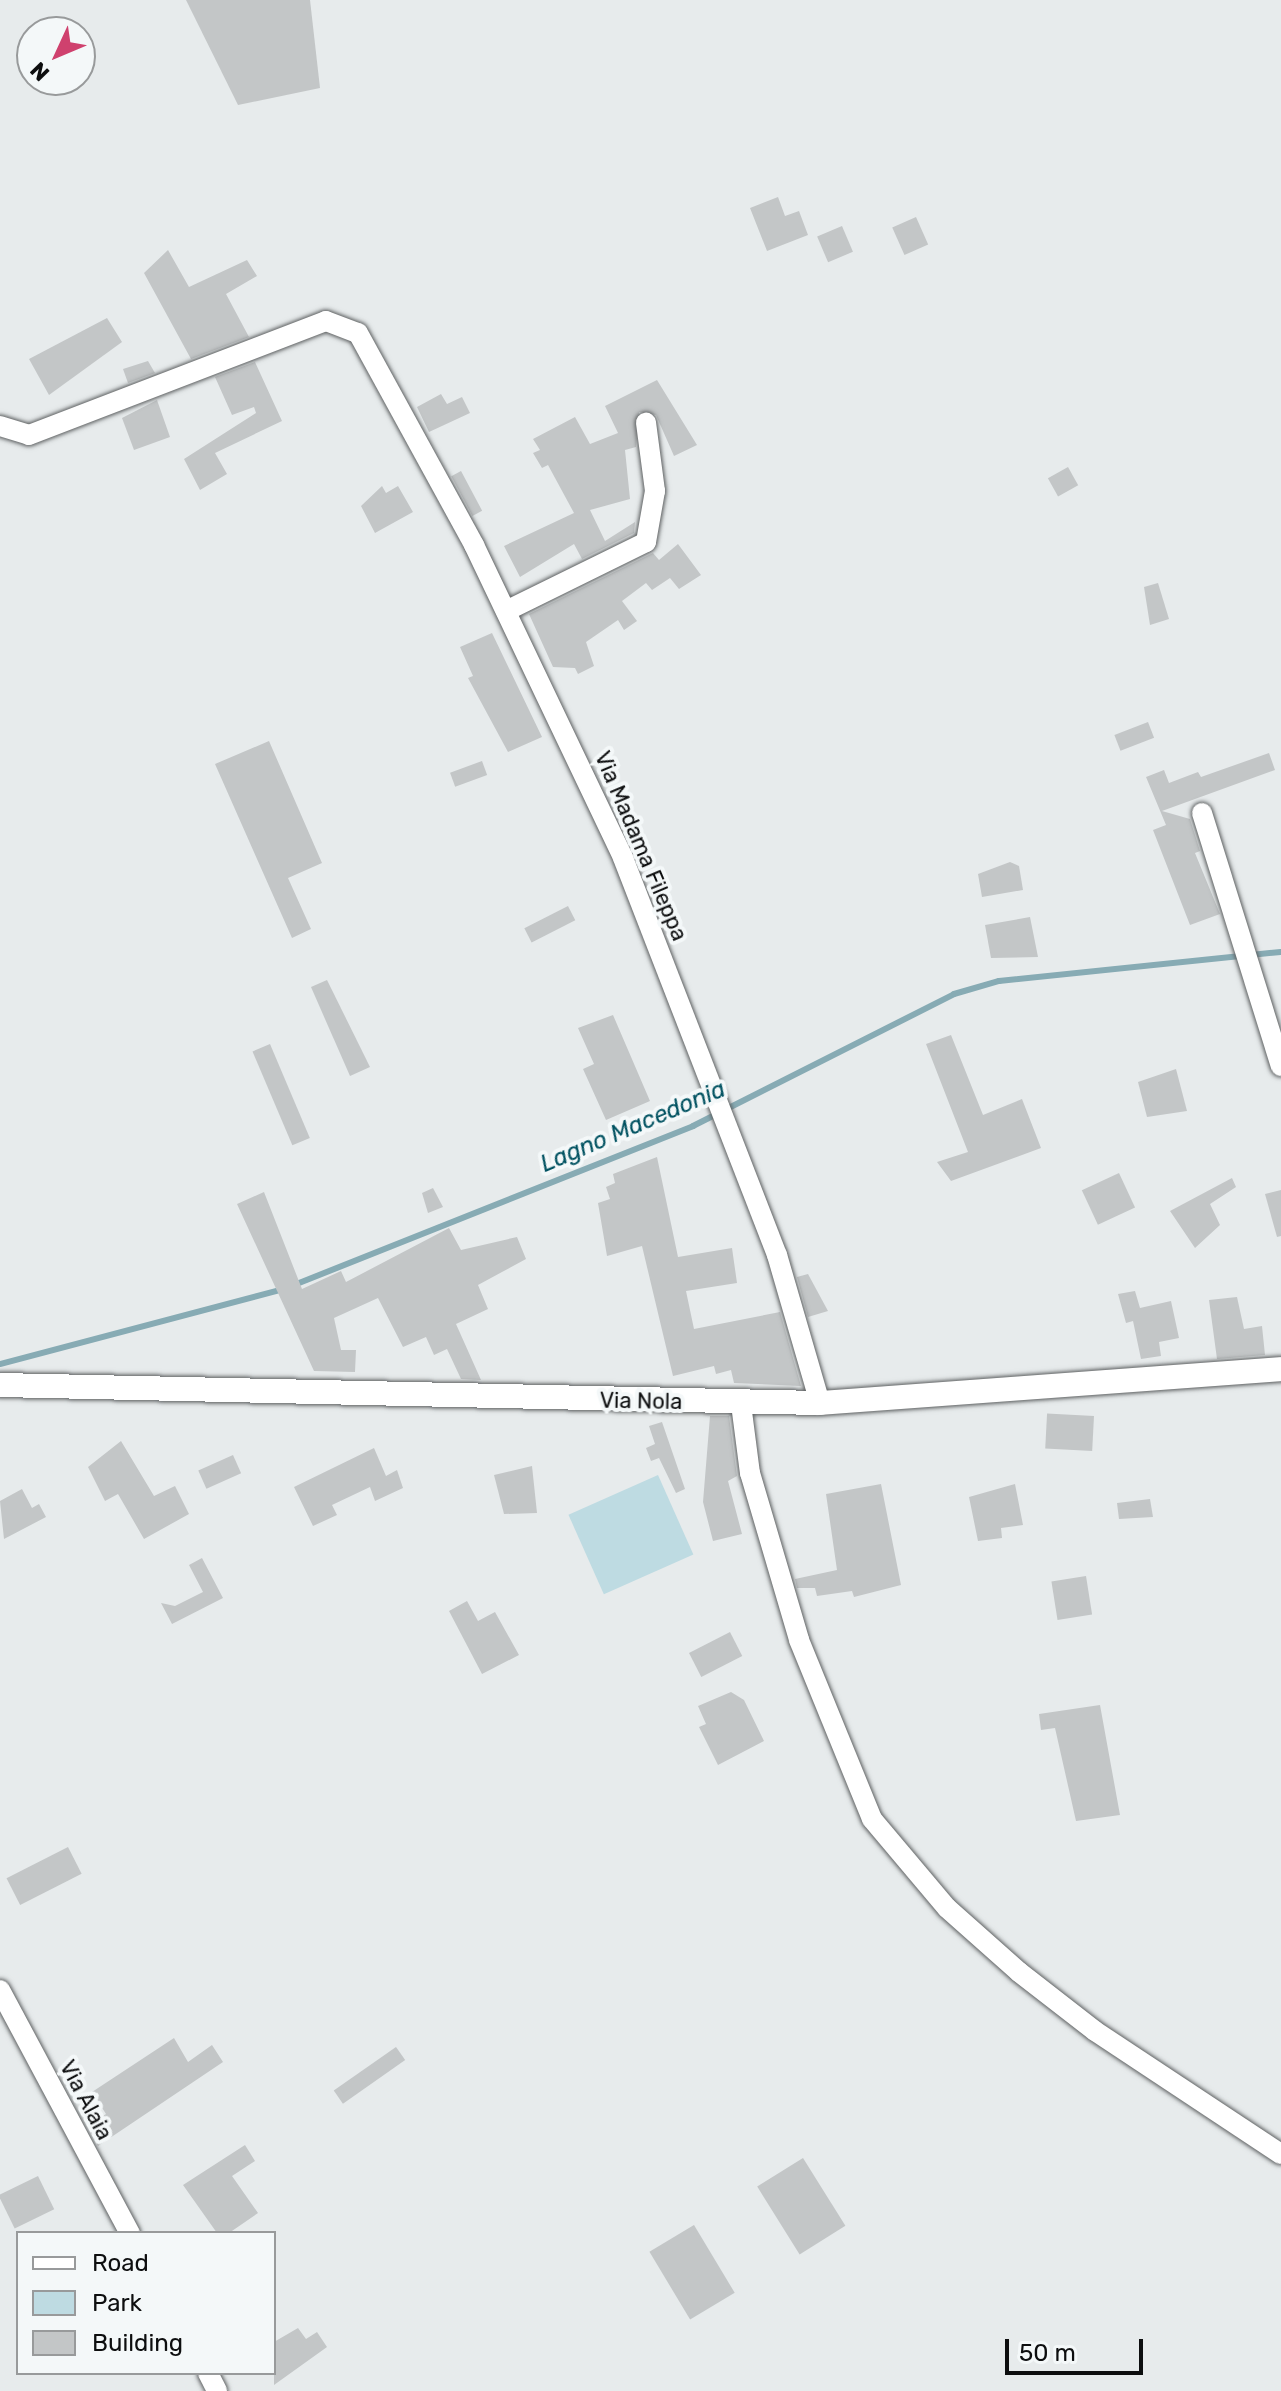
<!DOCTYPE html>
<style>
body{margin:0}
#map{position:relative;width:1281px;height:2391px;overflow:hidden;background:#e7ebec;font-family:Rubik,sans-serif}
div>[style]{position:absolute}
[style*='--x']{left:calc(var(--x)*1px);top:calc(var(--y)*1px);width:calc(var(--w)*1px);rotate:calc(var(--a)*1deg)}
.green>*{inset:0;background:#bedbe2;transform-origin:0 0}
.stream>*{height:6px;margin:-3px;padding:0 3px;transform-origin:3px;border-radius:3px;background:#87abb4}
.building>*{inset:0;background:#c3c6c7;transform-origin:0 0}
.roads{filter:drop-shadow(0 0 2px #5e6162) drop-shadow(0 0 2px #5e6162)}
.minor>*{height:20px;margin:-10px;padding:0 10px;transform-origin:10px;border-radius:10px;background:#fff}
.tertiary>*{height:24px;margin:-12px;padding:0 12px;transform-origin:12px;border-radius:12px;background:#fff}
span{translate:-50% -50%;white-space:nowrap;text-align:center;line-height:1.15;-webkit-text-stroke:8px #f4f8f9;paint-order:stroke}
.street-label{font-size:22px;color:#0d0e0f}
.water-label{font-size:24px;color:#015261;font-style:italic}
.legend{position:absolute;left:16px;top:2231px;width:260px;height:144px;box-sizing:border-box;background:#f4f8f9;border:2px solid #989a9b;margin:0;padding:10px 14px;list-style:none;font-size:24px;color:#0d0e0f}
.legend li{display:flex;align-items:center;gap:16px;height:40px}
.legend b{width:40px;border:2px solid #989a9b}
.north{position:absolute;left:16px;top:16px;width:80px;height:80px;box-sizing:border-box;background:#f4f8f9;border:2px solid #989a9b;border-radius:50%;rotate:226deg;font-size:22px;font-weight:700;line-height:32px;text-align:center;color:#0d0e0f}
.north::after{content:'';display:block;margin:auto;width:28px;height:36px;background:#cf416e;clip-path:polygon(50% 0,100% 100%,50% 72%,0 100%)}
.scale{position:absolute;left:1005px;top:2339px;width:138px;height:36px;box-sizing:border-box;border:4px solid #0d0e0f;border-top:0;padding-left:10px;font-size:24px;line-height:28px;white-space:nowrap;color:#0d0e0f;-webkit-text-stroke:6px #f4f8f9;paint-order:stroke}
</style>
<div id="map">
<div class="green">
<div style="left:658px;top:1475px;width:87px;height:98px;rotate:66deg"></div>
</div>
<div class="stream">
<div style="--x:294;--y:1285;--w:430;--a:-21.7"></div>
<div style="--x:693;--y:1126;--w:292;--a:-26.8"></div>
<div style="--x:954;--y:994;--w:47;--a:-16.1"></div>
<div style="--x:999;--y:981;--w:283;--a:-5.9"></div>
<div style="--x:0;--y:1364;--w:293;--a:-14.8"></div>
</div>
<div class="building">
<div style="clip-path:polygon(186px 0,310px 0,320px 88px,238px 105px)"></div>
<div style="clip-path:polygon(778px 197px,785px 216px,799px 211px,808px 235px,767px 251px,750px 208px)"></div>
<div style="left:916px;top:217px;width:30px;height:26px;rotate:66deg"></div>
<div style="left:842px;top:226px;width:28px;height:27px;rotate:67deg"></div>
<div style="clip-path:polygon(168px 250px,189px 287px,247px 260px,257px 276px,226px 294px,249px 337px,191px 359px,144px 273px)"></div>
<div style="clip-path:polygon(107px 318px,122px 342px,49px 395px,29px 359px)"></div>
<div style="clip-path:polygon(148px 361px,155px 373px,128px 383px,123px 369px)"></div>
<div style="clip-path:polygon(255px 362px,282px 421px,215px 453px,227px 474px,200px 490px,184px 459px,256px 413px,254px 407px,232px 415px,215px 377px)"></div>
<div style="clip-path:polygon(657px 380px,697px 445px,674px 456px,656px 415px,639px 412px,636px 447px,625px 450px,630px 499px,590px 510px,605px 541px,635px 522px,634px 533px,582px 559px,574px 544px,520px 577px,504px 546px,574px 513px,548px 465px,542px 468px,533px 453px,540px 450px,533px 439px,575px 417px,590px 444px,618px 433px,605px 406px)"></div>
<div style="clip-path:polygon(441px 394px,447px 404px,462px 397px,470px 413px,429px 432px,417px 407px)"></div>
<div style="clip-path:polygon(157px 400px,170px 437px,134px 450px,122px 418px)"></div>
<div style="left:1068px;top:467px;width:21px;height:23px;rotate:61deg"></div>
<div style="left:461px;top:471px;width:45px;height:11px;rotate:62deg"></div>
<div style="clip-path:polygon(382px 486px,386px 493px,398px 486px,413px 512px,375px 533px,361px 506px)"></div>
<div style="clip-path:polygon(678px 544px,701px 575px,679px 589px,670px 578px,652px 590px,646px 583px,622px 601px,637px 621px,624px 630px,618px 620px,586px 642px,594px 666px,578px 674px,575px 668px,553px 667px,529px 614px,653px 553px,659px 560px)"></div>
<div style="clip-path:polygon(1158px 583px,1169px 619px,1150px 625px,1144px 587px)"></div>
<div style="clip-path:polygon(492px 633px,542px 737px,508px 752px,468px 678px,473px 676px,460px 647px)"></div>
<div style="left:1148px;top:722px;width:17px;height:36px;rotate:69deg"></div>
<div style="clip-path:polygon(269px 741px,322px 863px,288px 878px,311px 929px,292px 938px,215px 764px)"></div>
<div style="clip-path:polygon(1269px 753px,1275px 770px,1162px 811px,1190px 819px,1200px 851px,1195px 853px,1220px 914px,1190px 925px,1153px 830px,1166px 825px,1146px 777px,1164px 770px,1169px 783px,1198px 772px,1201px 777px)"></div>
<div style="left:482px;top:761px;width:15px;height:34px;rotate:70deg"></div>
<div style="clip-path:polygon(1010px 862px,1019px 866px,1023px 890px,982px 897px,978px 874px)"></div>
<div style="left:568px;top:906px;width:16px;height:49px;rotate:63deg"></div>
<div style="clip-path:polygon(1030px 917px,1038px 957px,991px 958px,985px 925px)"></div>
<div style="clip-path:polygon(327px 980px,370px 1067px,350px 1076px,311px 987px)"></div>
<div style="clip-path:polygon(613px 1015px,650px 1101px,606px 1120px,583px 1069px,594px 1064px,578px 1028px)"></div>
<div style="clip-path:polygon(951px 1035px,983px 1115px,1022px 1099px,1041px 1148px,951px 1181px,937px 1162px,968px 1152px,926px 1044px)"></div>
<div style="left:270px;top:1044px;width:102px;height:19px;rotate:67deg"></div>
<div style="clip-path:polygon(1176px 1069px,1187px 1111px,1147px 1117px,1138px 1082px)"></div>
<div style="clip-path:polygon(657px 1157px,678px 1257px,732px 1248px,737px 1283px,686px 1291px,694px 1329px,780px 1312px,801px 1386px,734px 1383px,731px 1370px,716px 1374px,714px 1366px,673px 1376px,642px 1246px,607px 1256px,598px 1203px,610px 1199px,606px 1187px,615px 1183px,613px 1174px)"></div>
<div style="left:1119px;top:1173px;width:38px;height:41px;rotate:65deg"></div>
<div style="clip-path:polygon(1232px 1178px,1236px 1187px,1210px 1204px,1220px 1225px,1195px 1248px,1170px 1211px)"></div>
<div style="clip-path:polygon(433px 1188px,443px 1207px,428px 1213px,422px 1193px)"></div>
<div style="clip-path:polygon(1281px 1190px,1281px 1236px,1277px 1237px,1265px 1194px)"></div>
<div style="clip-path:polygon(264px 1192px,302px 1289px,341px 1271px,346px 1282px,449px 1228px,461px 1250px,517px 1237px,526px 1259px,478px 1285px,488px 1309px,456px 1324px,481px 1380px,461px 1379px,447px 1349px,434px 1355px,426px 1337px,403px 1347px,378px 1298px,334px 1318px,341px 1350px,356px 1350px,355px 1372px,314px 1371px,237px 1204px)"></div>
<div style="clip-path:polygon(808px 1274px,828px 1311px,808px 1317px,797px 1277px)"></div>
<div style="clip-path:polygon(1135px 1291px,1140px 1308px,1171px 1301px,1179px 1338px,1159px 1342px,1161px 1356px,1141px 1359px,1133px 1321px,1126px 1323px,1118px 1294px)"></div>
<div style="clip-path:polygon(1237px 1297px,1244px 1329px,1262px 1326px,1265px 1355px,1217px 1359px,1209px 1300px)"></div>
<div style="clip-path:polygon(710px 1416px,729px 1416px,737px 1476px,728px 1481px,742px 1534px,713px 1541px,703px 1502px)"></div>
<div style="left:1094px;top:1416px;width:35px;height:47px;rotate:93deg"></div>
<div style="clip-path:polygon(662px 1422px,685px 1489px,676px 1493px,659px 1458px,651px 1461px,646px 1448px,655px 1444px,649px 1426px)"></div>
<div style="clip-path:polygon(121px 1441px,154px 1496px,175px 1486px,189px 1514px,144px 1539px,118px 1494px,105px 1501px,88px 1467px)"></div>
<div style="clip-path:polygon(374px 1448px,386px 1476px,397px 1470px,403px 1488px,375px 1501px,370px 1487px,332px 1505px,337px 1515px,313px 1526px,294px 1487px)"></div>
<div style="left:233px;top:1455px;width:20px;height:38px;rotate:66deg"></div>
<div style="clip-path:polygon(532px 1466px,537px 1513px,504px 1514px,494px 1475px)"></div>
<div style="clip-path:polygon(881px 1484px,901px 1585px,854px 1597px,852px 1591px,817px 1596px,815px 1588px,797px 1588px,795px 1579px,837px 1570px,826px 1494px)"></div>
<div style="clip-path:polygon(1015px 1484px,1023px 1525px,1001px 1528px,1002px 1538px,978px 1541px,969px 1497px)"></div>
<div style="clip-path:polygon(22px 1489px,32px 1508px,39px 1504px,46px 1517px,4px 1539px,0 1501px)"></div>
<div style="clip-path:polygon(1150px 1499px,1153px 1517px,1119px 1519px,1117px 1503px)"></div>
<div style="clip-path:polygon(202px 1558px,223px 1598px,172px 1624px,161px 1603px,175px 1606px,203px 1592px,189px 1565px)"></div>
<div style="left:1086px;top:1576px;width:39px;height:35px;rotate:81deg"></div>
<div style="clip-path:polygon(467px 1601px,478px 1621px,495px 1612px,519px 1655px,482px 1674px,449px 1611px)"></div>
<div style="left:730px;top:1632px;width:27px;height:46px;rotate:63deg"></div>
<div style="clip-path:polygon(731px 1692px,744px 1700px,764px 1741px,718px 1765px,699px 1727px,706px 1724px,698px 1706px)"></div>
<div style="clip-path:polygon(1100px 1705px,1120px 1815px,1076px 1821px,1055px 1728px,1041px 1730px,1039px 1714px)"></div>
<div style="left:68px;top:1847px;width:30px;height:69px;rotate:63deg"></div>
<div style="clip-path:polygon(174px 2038px,188px 2062px,212px 2045px,223px 2062px,98px 2146px,88px 2126px,106px 2114px,92px 2092px)"></div>
<div style="left:396px;top:2047px;width:16px;height:76px;rotate:55deg"></div>
<div style="clip-path:polygon(245px 2145px,255px 2161px,232px 2176px,258px 2213px,229px 2233px,217px 2233px,183px 2185px)"></div>
<div style="left:803px;top:2158px;width:80px;height:54px;rotate:58deg"></div>
<div style="left:38px;top:2176px;width:37px;height:44px;rotate:64deg"></div>
<div style="left:694px;top:2225px;width:79px;height:52px;rotate:59deg"></div>
<div style="clip-path:polygon(298px 2328px,306px 2339px,317px 2332px,327px 2347px,274px 2385px,274px 2342px)"></div>
</div>
<div class="roads">
<div class="minor">
<div style="--x:0;--y:426;--w:30;--a:17"></div>
<div style="--x:29;--y:435;--w:318;--a:-21"></div>
<div style="--x:326;--y:321;--w:34;--a:21"></div>
<div style="--x:358;--y:333;--w:242;--a:61.3"></div>
<div style="--x:474;--y:545;--w:347;--a:64.5"></div>
<div style="--x:623;--y:858;--w:426;--a:68.8"></div>
<div style="--x:777;--y:1255;--w:154;--a:73.8"></div>
<div style="--x:506;--y:611;--w:156;--a:-26.2"></div>
<div style="--x:646;--y:542;--w:52;--a:-80"></div>
<div style="--x:655;--y:491;--w:69;--a:-97.5"></div>
<div style="--x:1202;--y:813;--w:265;--a:72.7"></div>
<div style="--x:741;--y:1404;--w:70;--a:82.6"></div>
<div style="--x:750;--y:1473;--w:174;--a:73.6"></div>
<div style="--x:799;--y:1640;--w:193;--a:67.8"></div>
<div style="--x:872;--y:1819;--w:116;--a:49.9"></div>
<div style="--x:947;--y:1908;--w:96;--a:41.6"></div>
<div style="--x:1019;--y:1972;--w:96;--a:37.8"></div>
<div style="--x:1095;--y:2031;--w:223;--a:33.5"></div>
<div style="--x:0;--y:1990;--w:276;--a:61.9"></div>
<div style="--x:208;--y:2373;--w:20;--a:63"></div>
</div>
<div class="tertiary">
<div style="--x:0;--y:1385;--w:820;--a:1.26"></div>
<div style="--x:820;--y:1403;--w:462;--a:-4.2"></div>
</div>
</div>
<div class="street-label">
<span style="left:641px;top:846px;rotate:67deg">Via Madama Fileppa</span>
<span style="left:641px;top:1401px;rotate:1deg">Via Nola</span>
<span style="left:86px;top:2100px;rotate:62deg">Via Alaia</span>
</div>
<div class="water-label">
<span style="left:633px;top:1127px;rotate:-23deg">Lagno Macedonia</span>
</div>
<ul class="legend">
<li><b style="height:10px;background:#fff"></b>Road</li>
<li><b style="height:22px;background:#bedbe2"></b>Park</li>
<li><b style="height:22px;background:#c3c6c7"></b>Building</li>
</ul>
<div class="north">N</div>
<div class="scale">50 m</div>
</div>
